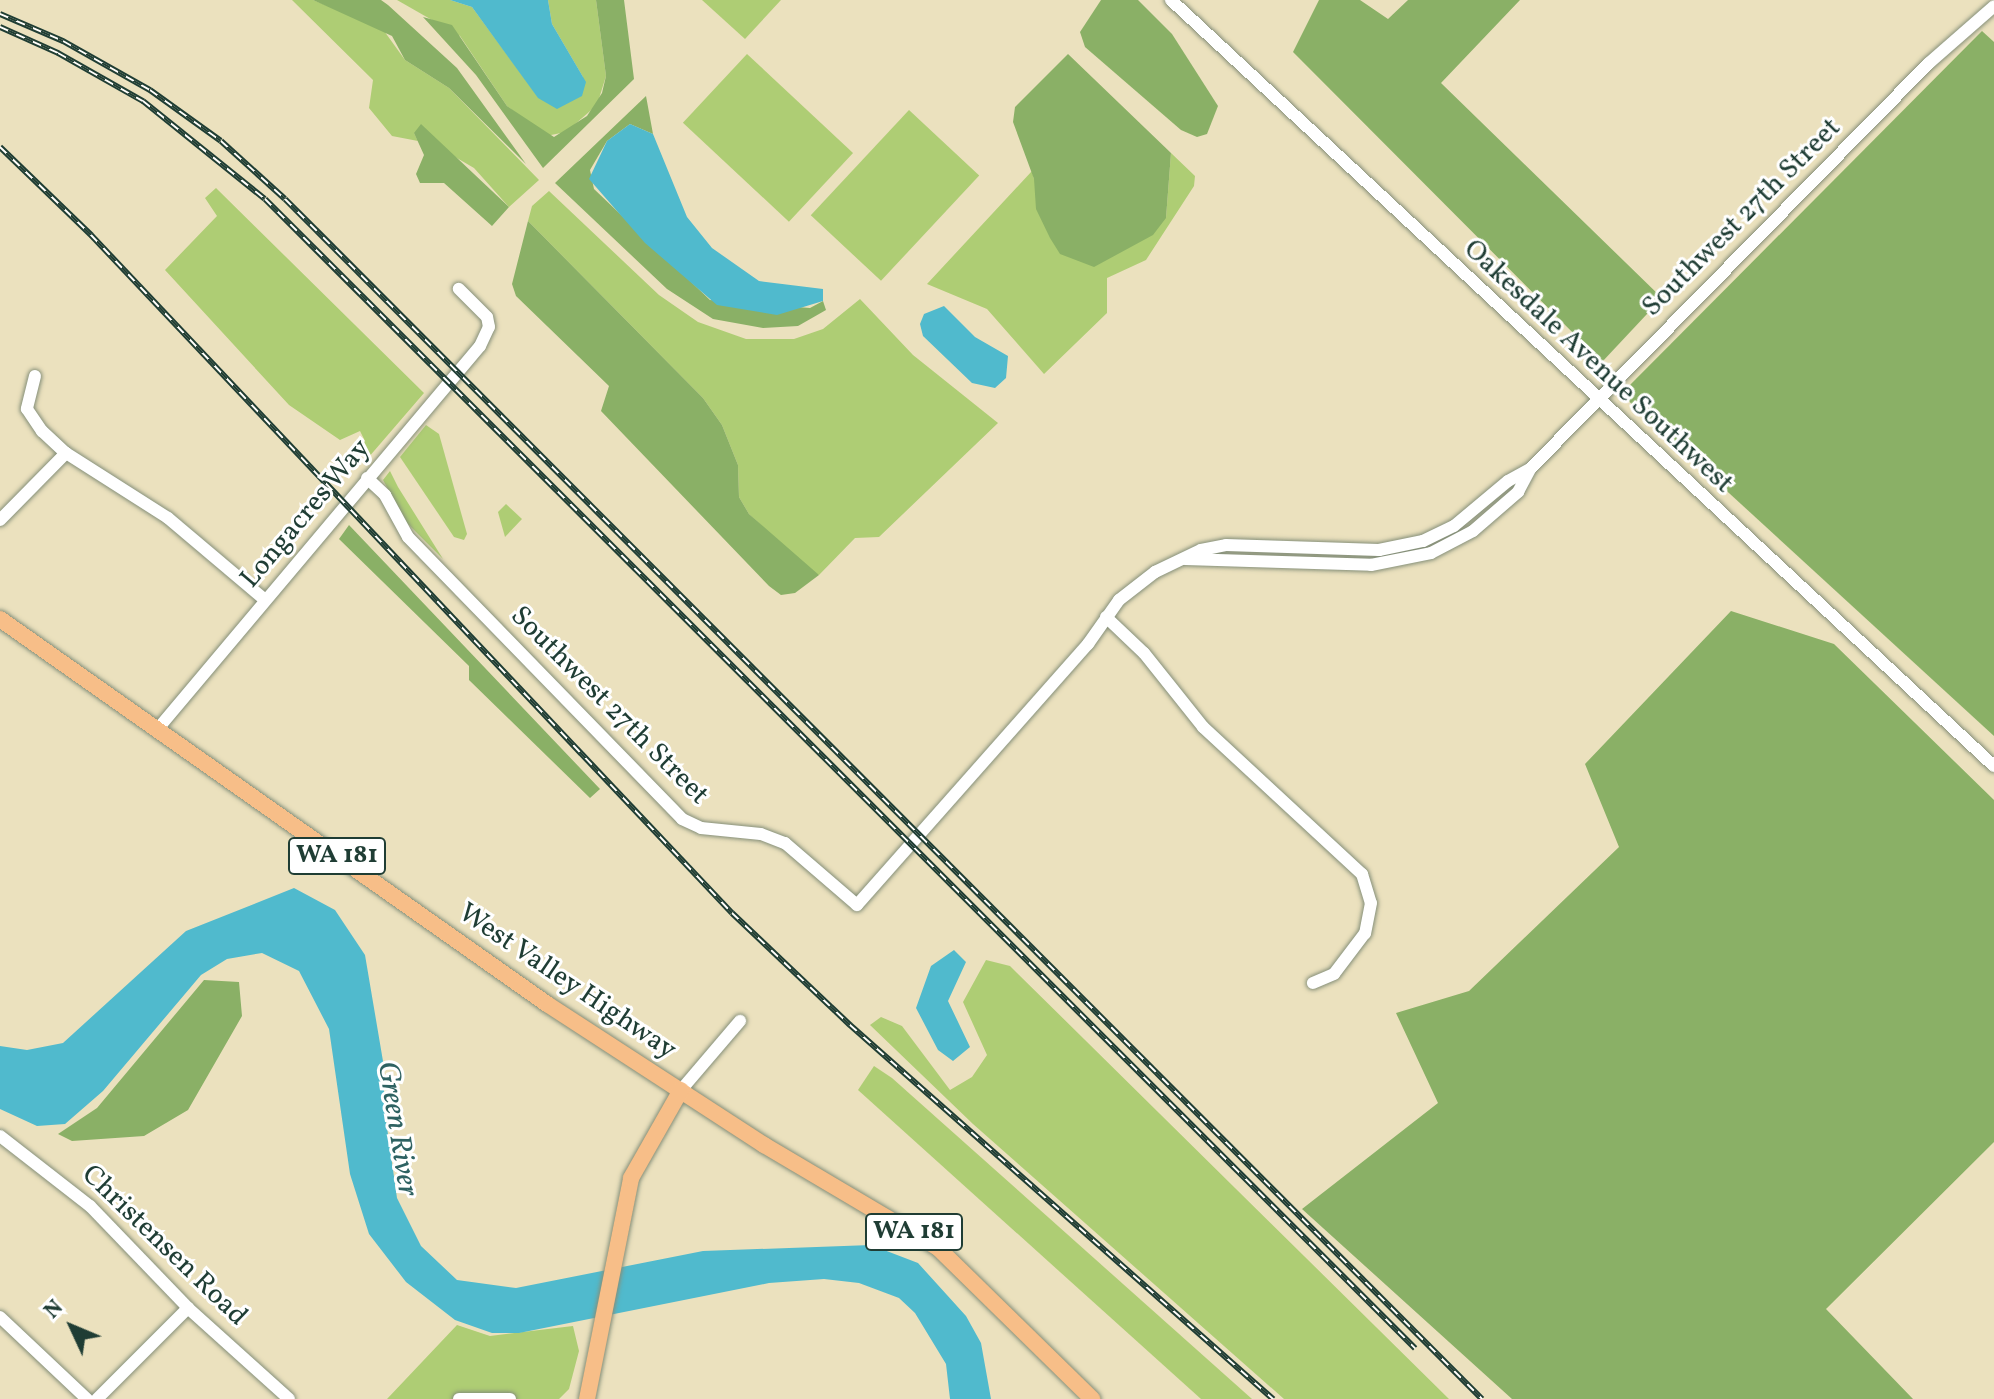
<!DOCTYPE html>
<style>
body{margin:0}
#map{position:relative;width:1994px;height:1399px;overflow:hidden;background:#ebe1be;font-family:Vollkorn,serif}
div>[style]{position:absolute}
[style*='--x']{left:calc(var(--x)*1px);top:calc(var(--y)*1px);width:calc(var(--w)*1px);rotate:calc(var(--a)*1deg)}
.green>*{inset:0;background:#aecd74;transform-origin:0 0}
.forest>*{inset:0;background:#8ab066}
.water>*{inset:0;background:#50bacd}
.roads{filter:drop-shadow(0 0 2px #858f79) drop-shadow(0 0 2px #858f79)}
.minor>*{height:12px;margin:-6px;padding:0 6px;transform-origin:6px;border-radius:6px;background:#fff}
.major>*{height:16px;margin:-8px;padding:0 8px;transform-origin:8px;border-radius:8px;background:#f7be88}
.rail>*{height:6px;margin-top:-3px;transform-origin:0;background:repeating-linear-gradient(90deg,#fff 0 9px,#1f3d34 0 18px);box-sizing:border-box;border-block:2px solid #1f3d34}
span{translate:-50% -50%;white-space:nowrap;text-align:center;line-height:1.15;-webkit-text-stroke:6px #fff;paint-order:stroke}
.shield-label span{padding:2px 6px;background:#fff;border:2px solid;border-radius:6px;-webkit-text-stroke-width:0}
.shield-label{font-size:26px;color:#1f3d34;font-weight:700}
.street-label{font-size:28px;color:#1f3d34}
.water-label{font-size:30px;color:#2e6262;font-style:italic}
.north{position:absolute;left:32px;top:1287px;width:80px;height:80px;-webkit-text-stroke:6px #fff;paint-order:stroke;rotate:314deg;font-size:22px;font-weight:700;line-height:32px;text-align:center;color:#1f3d34}
.north::after{content:'';display:block;margin:auto;width:28px;height:36px;background:#1f3d34;clip-path:polygon(50% 0,100% 100%,50% 72%,0 100%)}
</style>
<div id="map">
<div class="green">
<div style="clip-path:polygon(292px 0,313px 0,382px 28px,405px 60px,449px 88px,539px 180px,509px 207px,474px 168px,414px 133px,418px 141px,392px 136px,369px 108px,373px 80px)"></div>
<div style="clip-path:polygon(397px 0,450px 0,472px 7px,538px 97px,583px 77px,552px 24px,548px 0,596px 0,606px 76px,597px 105px,566px 132px,546px 136px,507px 106px,460px 36px)"></div>
<div style="clip-path:polygon(702px 0,781px 0,745px 39px)"></div>
<div style="left:747px;top:54px;width:145px;height:94px;rotate:43deg"></div>
<div style="left:909px;top:110px;width:96px;height:144px;rotate:43deg"></div>
<div style="clip-path:polygon(1171px 153px,1195px 176px,1194px 186px,1146px 260px,1107px 278px,1107px 313px,1044px 374px,987px 309px,927px 284px,1032px 171px,1034px 179px,1166px 218px)"></div>
<div style="clip-path:polygon(216px 188px,424px 393px,368px 458px,360px 450px,365px 441px,360px 431px,340px 440px,289px 405px,165px 270px,217px 216px,205px 198px)"></div>
<div style="clip-path:polygon(549px 191px,659px 295px,698px 322px,746px 339px,794px 339px,823px 329px,860px 299px,913px 355px,998px 423px,879px 537px,855px 538px,819px 575px,812px 572px,749px 514px,739px 497px,738px 465px,722px 425px,703px 398px,528px 221px,532px 206px)"></div>
<div style="clip-path:polygon(426px 425px,439px 434px,467px 534px,464px 540px,454px 537px,400px 457px)"></div>
<div style="clip-path:polygon(390px 471px,398px 487px,443px 559px,406px 522px,383px 480px)"></div>
<div style="clip-path:polygon(506px 504px,522px 519px,505px 537px,498px 512px)"></div>
<div style="clip-path:polygon(986px 960px,1010px 966px,1449px 1399px,1284px 1399px,973px 1124px,870px 1025px,881px 1017px,902px 1026px,950px 1090px,972px 1077px,987px 1055px,963px 1002px)"></div>
<div style="clip-path:polygon(874px 1066px,892px 1078px,1252px 1399px,1201px 1399px,858px 1090px)"></div>
<div style="clip-path:polygon(457px 1325px,490px 1336px,573px 1326px,579px 1351px,569px 1389px,559px 1399px,387px 1399px)"></div>
</div>
<div class="forest">
<div style="clip-path:polygon(313px 0,381px 0,388px 5px,457px 68px,526px 164px,449px 88px,405px 60px,392px 36px)"></div>
<div style="clip-path:polygon(596px 0,624px 0,634px 79px,543px 168px,476px 75px,423px 17px,452px 25px,507px 106px,554px 137px,587px 116px,602px 93px,606px 76px)"></div>
<div style="clip-path:polygon(1101px 0,1138px 0,1172px 34px,1218px 106px,1207px 134px,1197px 137px,1181px 130px,1085px 47px,1080px 32px)"></div>
<div style="clip-path:polygon(1319px 0,1360px 0,1388px 19px,1408px 0,1520px 0,1441px 83px,1662px 298px,1602px 362px,1293px 52px)"></div>
<div style="clip-path:polygon(1982px 31px,1994px 42px,1994px 736px,1621px 394px)"></div>
<div style="clip-path:polygon(1068px 54px,1171px 153px,1166px 218px,1153px 235px,1094px 267px,1060px 254px,1050px 238px,1036px 209px,1034px 179px,1013px 122px,1015px 107px)"></div>
<div style="clip-path:polygon(646px 96px,653px 134px,630px 124px,607px 141px,590px 170px,594px 189px,710px 300px,810px 308px,823px 301px,826px 310px,798px 326px,763px 328px,713px 319px,667px 289px,555px 183px)"></div>
<div style="clip-path:polygon(421px 124px,509px 207px,492px 226px,444px 183px,420px 183px,416px 174px,424px 155px,414px 133px)"></div>
<div style="clip-path:polygon(528px 221px,703px 398px,722px 425px,738px 465px,739px 497px,749px 514px,819px 575px,795px 593px,781px 595px,769px 586px,601px 411px,609px 386px,516px 296px,512px 284px)"></div>
<div style="clip-path:polygon(349px 525px,600px 789px,590px 798px,469px 680px,469px 666px,339px 539px)"></div>
<div style="clip-path:polygon(1731px 611px,1834px 644px,1994px 800px,1994px 1142px,1826px 1309px,1913px 1399px,1512px 1399px,1302px 1209px,1438px 1103px,1396px 1013px,1469px 991px,1619px 847px,1585px 764px)"></div>
<div style="clip-path:polygon(204px 980px,239px 982px,242px 1016px,188px 1110px,144px 1136px,72px 1141px,58px 1134px,97px 1108px)"></div>
</div>
<div class="water">
<div style="clip-path:polygon(450px 0,548px 0,552px 24px,586px 82px,582px 96px,557px 109px,538px 98px,472px 7px)"></div>
<div style="clip-path:polygon(630px 124px,653px 134px,687px 217px,712px 248px,759px 281px,823px 289px,823px 301px,777px 315px,717px 305px,645px 243px,589px 179px,607px 141px)"></div>
<div style="clip-path:polygon(944px 306px,975px 337px,1008px 356px,1006px 378px,995px 388px,972px 383px,923px 336px,920px 324px,924px 314px)"></div>
<div style="clip-path:polygon(294px 888px,335px 910px,365px 955px,384px 1067px,384px 1106px,397px 1198px,421px 1246px,457px 1280px,516px 1288px,703px 1251px,871px 1245px,918px 1263px,966px 1316px,981px 1343px,991px 1399px,950px 1399px,946px 1364px,915px 1313px,899px 1298px,859px 1283px,824px 1279px,769px 1283px,519px 1333px,492px 1333px,455px 1320px,406px 1282px,369px 1234px,350px 1174px,329px 1029px,299px 971px,262px 953px,227px 959px,201px 975px,103px 1091px,65px 1124px,37px 1126px,0 1109px,0 1046px,27px 1050px,63px 1043px,186px 931px)"></div>
<div style="clip-path:polygon(954px 950px,966px 962px,948px 1001px,970px 1047px,953px 1061px,938px 1050px,916px 1008px,931px 966px)"></div>
</div>
<div class="roads">
<div class="minor">
<div style="--x:1171;--y:0;--w:1124;--a:42.95"></div>
<div style="--x:35;--y:376;--w:34;--a:104"></div>
<div style="--x:27;--y:409;--w:27;--a:56"></div>
<div style="--x:42;--y:431;--w:33;--a:43"></div>
<div style="--x:66;--y:453;--w:121;--a:32.5"></div>
<div style="--x:168;--y:518;--w:126;--a:40.2"></div>
<div style="--x:367;--y:478;--w:25;--a:43"></div>
<div style="--x:385;--y:495;--w:48;--a:61.3"></div>
<div style="--x:408;--y:537;--w:393;--a:45.8"></div>
<div style="--x:682;--y:819;--w:21;--a:25"></div>
<div style="--x:701;--y:828;--w:60;--a:5.7"></div>
<div style="--x:761;--y:834;--w:26;--a:21"></div>
<div style="--x:785;--y:843;--w:95;--a:40.7"></div>
<div style="--x:857;--y:905;--w:349;--a:-48.5"></div>
<div style="--x:1088;--y:644;--w:54;--a:-54.8"></div>
<div style="--x:1119;--y:600;--w:46;--a:-37.9"></div>
<div style="--x:1155;--y:572;--w:51;--a:-25.6"></div>
<div style="--x:1201;--y:550;--w:25;--a:-11"></div>
<div style="--x:1226;--y:545;--w:153;--a:1.9"></div>
<div style="--x:1379;--y:550;--w:45;--a:-11.6"></div>
<div style="--x:1423;--y:541;--w:34;--a:-26"></div>
<div style="--x:1454;--y:526;--w:70;--a:-39.8"></div>
<div style="--x:1508;--y:481;--w:25;--a:-29"></div>
<div style="--x:0;--y:520;--w:94;--a:-45.4"></div>
<div style="--x:1185;--y:559;--w:186;--a:1.8"></div>
<div style="--x:1371;--y:565;--w:61;--a:-11.3"></div>
<div style="--x:1431;--y:553;--w:47;--a:-27.6"></div>
<div style="--x:1473;--y:531;--w:60;--a:-40.9"></div>
<div style="--x:1518;--y:492;--w:26;--a:-62"></div>
<div style="--x:1530;--y:469;--w:569;--a:-45.5"></div>
<div style="--x:1929;--y:63;--w:86;--a:-41.2"></div>
<div style="--x:1106;--y:617;--w:52;--a:43.5"></div>
<div style="--x:1144;--y:653;--w:95;--a:51.4"></div>
<div style="--x:1203;--y:727;--w:217;--a:42.8"></div>
<div style="--x:1362;--y:874;--w:30;--a:73"></div>
<div style="--x:1371;--y:903;--w:31;--a:101"></div>
<div style="--x:1365;--y:933;--w:51;--a:127.1"></div>
<div style="--x:1334;--y:974;--w:23;--a:157"></div>
<div style="--x:156;--y:731;--w:503;--a:-49.92"></div>
<div style="--x:480;--y:346;--w:21;--a:-65"></div>
<div style="--x:489;--y:327;--w:10;--a:-101"></div>
<div style="--x:487;--y:317;--w:40;--a:-135"></div>
<div style="--x:681;--y:1090;--w:91;--a:-49.5"></div>
<div style="--x:0;--y:1136;--w:114;--a:37.9"></div>
<div style="--x:90;--y:1206;--w:141;--a:46.1"></div>
<div style="--x:188;--y:1308;--w:136;--a:42"></div>
<div style="--x:0;--y:1317;--w:120;--a:43.3"></div>
<div style="--x:97;--y:1399;--w:129;--a:-45"></div>
<div style="--x:459;--y:1399;--w:51;--a:0"></div>
</div>
<div class="major">
<div style="--x:0;--y:619;--w:669;--a:35.14"></div>
<div style="--x:547;--y:1004;--w:259;--a:33"></div>
<div style="--x:764;--y:1145;--w:202;--a:30.6"></div>
<div style="--x:938;--y:1248;--w:216;--a:44.4"></div>
<div style="--x:587;--y:1399;--w:225;--a:-78.7"></div>
<div style="--x:631;--y:1178;--w:101;--a:-60.4"></div>
</div>
</div>
<div class="rail">
<div style="--x:0;--y:14;--w:69;--a:23.2"></div>
<div style="--x:63;--y:41;--w:100;--a:29.4"></div>
<div style="--x:150;--y:90;--w:87;--a:35.7"></div>
<div style="--x:221;--y:141;--w:86;--a:42.2"></div>
<div style="--x:285;--y:199;--w:1695;--a:45.07"></div>
<div style="--x:0;--y:27;--w:64;--a:24.1"></div>
<div style="--x:58;--y:53;--w:98;--a:29.5"></div>
<div style="--x:143;--y:101;--w:156;--a:38.8"></div>
<div style="--x:265;--y:199;--w:1626;--a:44.98"></div>
<div style="--x:0;--y:147;--w:127;--a:44"></div>
<div style="--x:91;--y:235;--w:933;--a:46.61"></div>
<div style="--x:732;--y:913;--w:163;--a:43.5"></div>
<div style="--x:850;--y:1025;--w:565;--a:41.48"></div>
</div>
<div class="shield-label">
<span style="left:337px;top:856px">WA 181</span>
<span style="left:914px;top:1232px">WA 181</span>
</div>
<div class="street-label">
<span style="left:1742px;top:218px;rotate:-45deg">Southwest 27th Street</span>
<span style="left:1598px;top:367px;rotate:43deg">Oakesdale Avenue Southwest</span>
<span style="left:306px;top:514px;rotate:-50deg">Longacres Way</span>
<span style="left:609px;top:706px;rotate:45deg">Southwest 27th Street</span>
<span style="left:567px;top:982px;rotate:34deg">West Valley Highway</span>
<span style="left:164px;top:1246px;rotate:44deg">Christensen Road</span>
</div>
<div class="water-label">
<span style="left:397px;top:1129px;rotate:81deg">Green River</span>
</div>
<div class="north">N</div>
</div>
